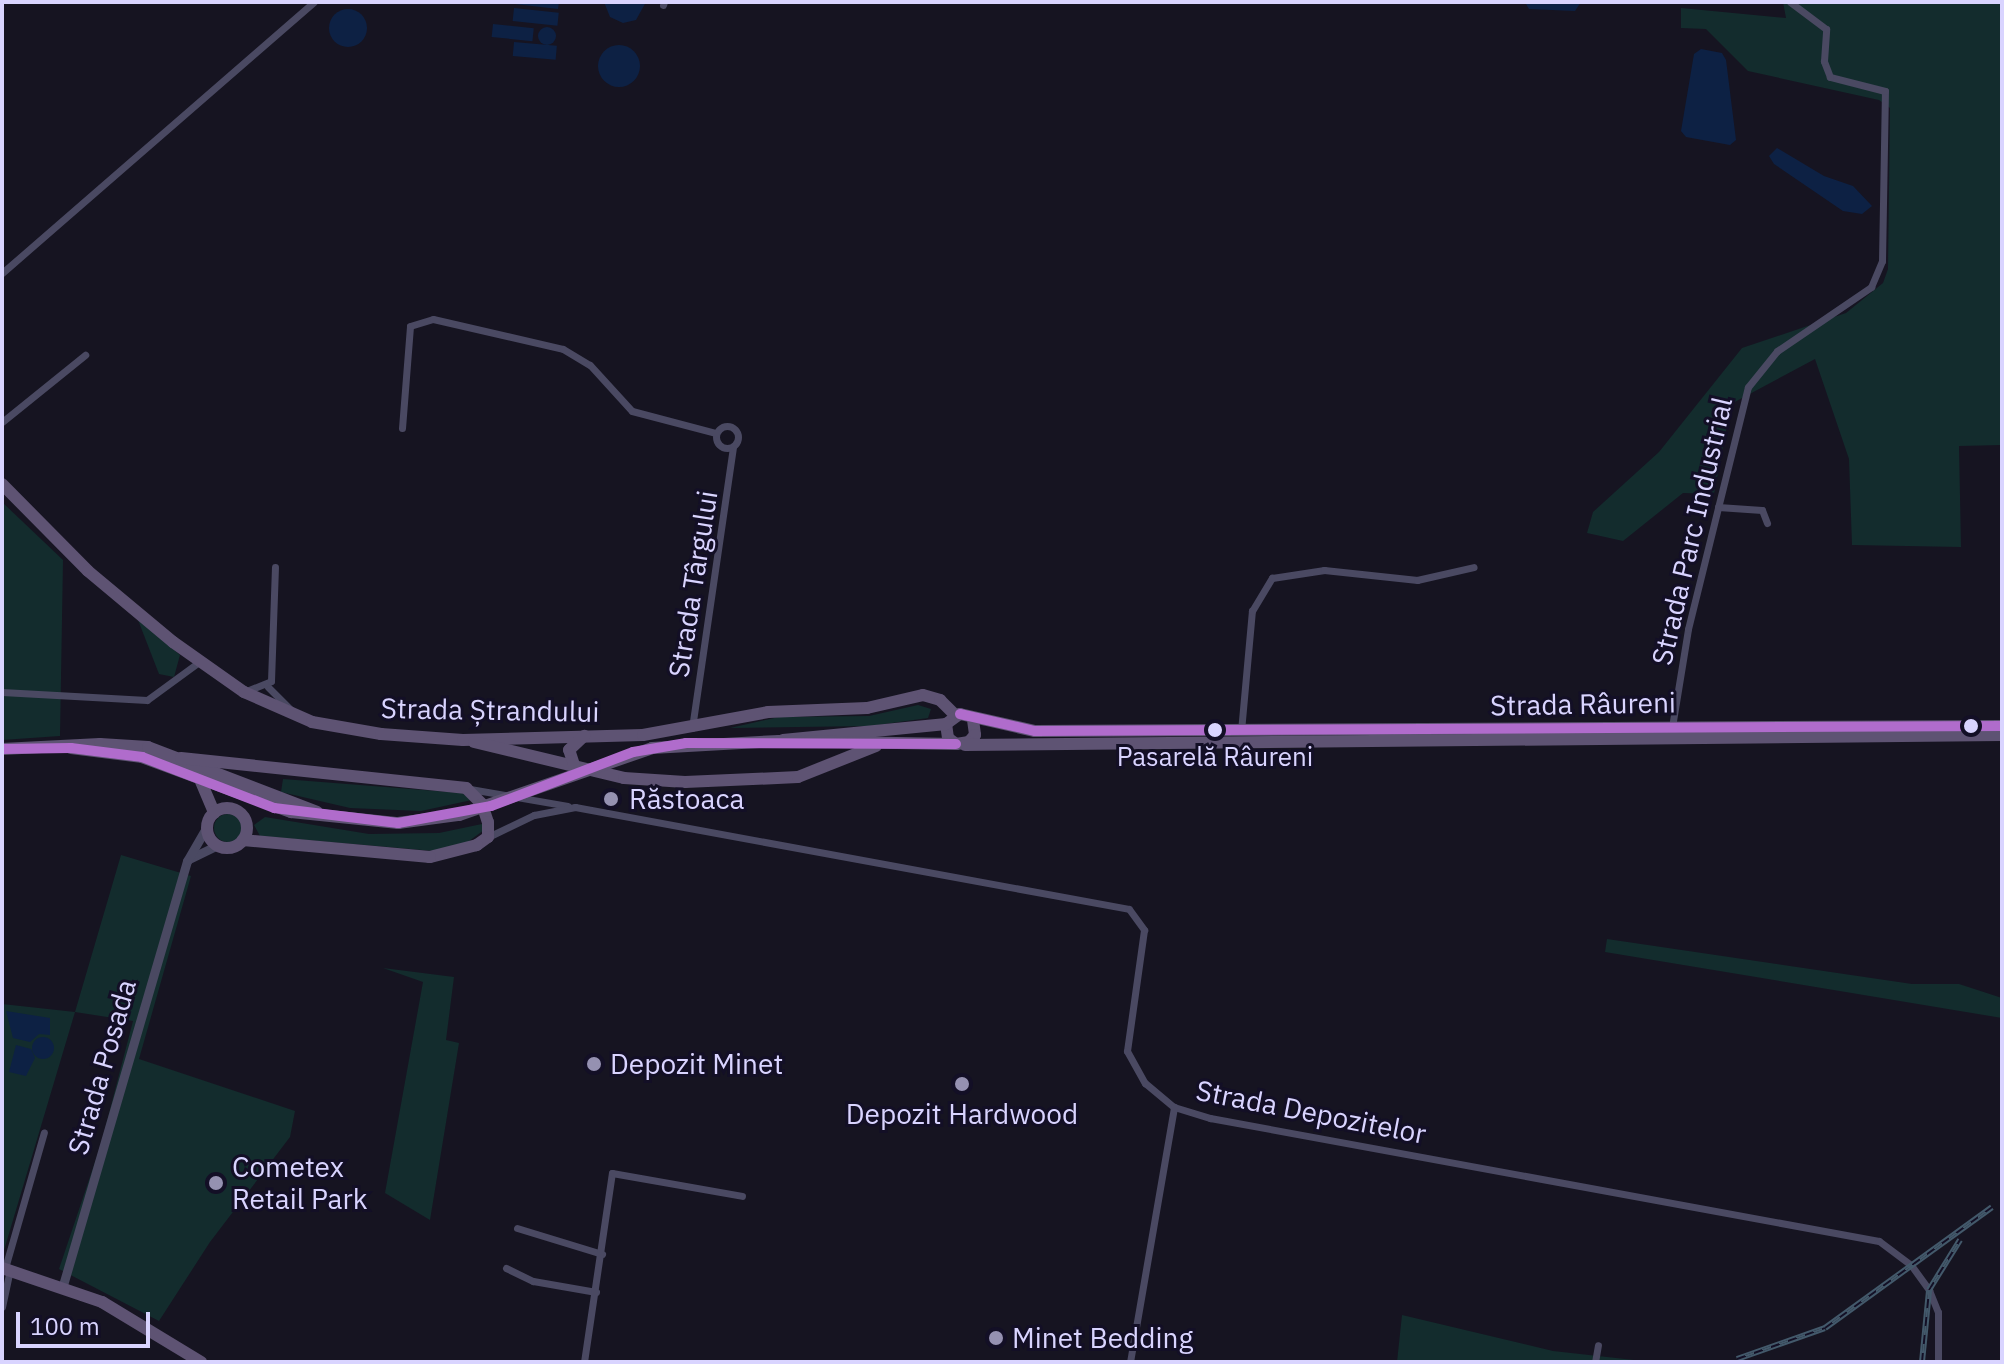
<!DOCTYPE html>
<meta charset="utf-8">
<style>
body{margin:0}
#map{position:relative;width:2004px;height:1364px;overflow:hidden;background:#161421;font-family:"IBM Plex Sans",sans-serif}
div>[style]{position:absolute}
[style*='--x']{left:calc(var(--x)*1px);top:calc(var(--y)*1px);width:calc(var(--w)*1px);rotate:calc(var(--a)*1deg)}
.green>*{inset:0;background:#132c2d}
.round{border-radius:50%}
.water>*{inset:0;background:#0d2144;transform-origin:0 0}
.minor>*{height:7px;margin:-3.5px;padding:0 3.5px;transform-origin:3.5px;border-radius:3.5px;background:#4a4962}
.minor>.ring{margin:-3.5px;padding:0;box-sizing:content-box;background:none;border:7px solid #4a4962;border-radius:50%}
.tertiary>*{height:9px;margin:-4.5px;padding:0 4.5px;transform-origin:4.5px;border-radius:4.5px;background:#4a4962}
.primary>*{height:12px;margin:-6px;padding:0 6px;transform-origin:6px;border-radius:6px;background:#5e5373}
.primary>.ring{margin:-6px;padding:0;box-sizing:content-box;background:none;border:12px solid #5e5373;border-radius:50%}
.rail>*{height:6px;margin-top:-3px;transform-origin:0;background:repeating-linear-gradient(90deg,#130f26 0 9px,#43596b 0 18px);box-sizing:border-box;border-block:2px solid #43596b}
.primary-bridge>*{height:12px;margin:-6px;padding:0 6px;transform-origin:6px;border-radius:6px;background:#5e5373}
.bus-1>*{height:10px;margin:-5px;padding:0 5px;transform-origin:5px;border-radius:5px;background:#b06ccc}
.dots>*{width:22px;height:22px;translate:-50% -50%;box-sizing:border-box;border:4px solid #130f26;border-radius:50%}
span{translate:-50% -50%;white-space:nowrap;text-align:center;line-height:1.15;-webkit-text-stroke:6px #130f26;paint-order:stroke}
.bus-label{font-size:26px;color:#d9d4ff}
.street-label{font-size:28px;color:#d9d4ff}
.poi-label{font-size:28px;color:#d9d4ff}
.left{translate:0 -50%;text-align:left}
.frame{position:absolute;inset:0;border:4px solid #d9d4ff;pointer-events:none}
.scale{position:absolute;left:16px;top:1312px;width:134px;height:36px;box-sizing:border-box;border:4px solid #d9d4ff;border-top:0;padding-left:10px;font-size:24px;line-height:28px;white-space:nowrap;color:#d9d4ff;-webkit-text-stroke:6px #130f26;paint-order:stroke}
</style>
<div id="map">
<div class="green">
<div style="clip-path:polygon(1783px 2px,2002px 2px,2002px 445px,1959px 446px,1961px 547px,1852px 545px,1849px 459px,1815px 359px,1731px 404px,1714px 494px,1683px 493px,1623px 541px,1587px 533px,1593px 512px,1659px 452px,1742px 348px,1846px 313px,1883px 283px,1888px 269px,1890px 108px,1879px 100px,1748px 71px,1706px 29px,1681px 28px,1681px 8px,1786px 18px)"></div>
<div style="clip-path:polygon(2px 502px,63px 560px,60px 736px,2px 740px)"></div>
<div style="clip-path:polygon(138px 620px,180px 655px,174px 677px,159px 674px)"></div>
<div style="clip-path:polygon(918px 705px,931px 709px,928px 718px,870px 726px,730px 728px,779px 717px,869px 716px)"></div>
<div style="clip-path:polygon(283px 779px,462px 793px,472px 800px,421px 811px,350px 808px,281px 792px)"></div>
<div class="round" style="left:214px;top:814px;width:28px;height:28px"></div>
<div style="clip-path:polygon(265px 817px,369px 834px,439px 833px,482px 824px,484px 830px,465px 844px,434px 851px,260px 836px,254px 825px)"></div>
<div style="clip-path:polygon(121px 855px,191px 876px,139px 1059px,295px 1111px,290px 1137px,210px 1242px,159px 1321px,59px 1269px,101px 1144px,133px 1021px,75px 1012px,2px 1257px,2px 1004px,75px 1012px)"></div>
<div style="clip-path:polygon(1607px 939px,1912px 984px,1959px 984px,2002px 998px,2002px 1018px,1605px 952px)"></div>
<div style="clip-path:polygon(383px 968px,454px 977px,446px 1040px,459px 1043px,430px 1220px,385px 1193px,423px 982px)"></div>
<div style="clip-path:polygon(1402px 1315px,1553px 1351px,1652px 1362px,1397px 1362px)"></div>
</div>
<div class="water">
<div style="clip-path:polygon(496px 2px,559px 2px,558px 9px)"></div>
<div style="clip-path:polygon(604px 2px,646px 2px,636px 20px,623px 23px,610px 17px)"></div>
<div style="clip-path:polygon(1581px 2px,1575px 11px,1529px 9px,1526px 4px)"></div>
<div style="left:514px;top:8px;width:45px;height:13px;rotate:6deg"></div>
<div class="round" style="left:329px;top:9px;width:38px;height:38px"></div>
<div style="left:493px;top:24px;width:41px;height:13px;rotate:6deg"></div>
<div class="round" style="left:538px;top:27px;width:18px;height:18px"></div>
<div style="left:514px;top:42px;width:43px;height:14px;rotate:5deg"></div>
<div class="round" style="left:598px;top:45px;width:42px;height:42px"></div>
<div style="clip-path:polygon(1701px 49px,1722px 53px,1726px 60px,1736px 140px,1730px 145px,1686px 137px,1681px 131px,1694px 54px)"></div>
<div style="clip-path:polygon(1777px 148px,1824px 176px,1853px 186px,1872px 206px,1862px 214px,1843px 211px,1774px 164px,1769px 156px)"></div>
<div style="clip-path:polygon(6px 1011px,50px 1018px,50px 1035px,39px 1034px,30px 1042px,13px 1038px)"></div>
<div class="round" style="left:32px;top:1037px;width:22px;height:22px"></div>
<div style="clip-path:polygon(16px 1045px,31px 1049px,35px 1058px,26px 1076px,9px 1072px)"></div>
</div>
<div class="minor">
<div style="--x:663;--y:5;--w:3;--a:-72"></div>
<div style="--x:2;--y:273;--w:413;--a:-41"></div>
<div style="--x:2;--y:422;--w:107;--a:-38.9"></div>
<div class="ring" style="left:716px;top:426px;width:15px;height:15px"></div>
<div style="--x:402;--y:428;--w:102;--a:-85.5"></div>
<div style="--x:410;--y:326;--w:24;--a:-17"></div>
<div style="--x:433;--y:319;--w:133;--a:13"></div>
<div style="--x:563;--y:349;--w:31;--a:31"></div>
<div style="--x:590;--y:365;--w:62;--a:47.6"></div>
<div style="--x:632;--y:411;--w:87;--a:14.7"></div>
<div style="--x:1718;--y:507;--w:44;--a:3.9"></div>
<div style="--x:1762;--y:510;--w:14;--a:69"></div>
<div style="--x:268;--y:687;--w:40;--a:45"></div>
<div style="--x:2;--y:692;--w:145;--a:3.2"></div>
<div style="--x:147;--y:700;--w:64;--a:-36.2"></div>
<div style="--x:244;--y:692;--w:29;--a:-22"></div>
<div style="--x:271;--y:681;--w:114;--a:-88"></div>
<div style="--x:1672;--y:727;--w:99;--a:-80.7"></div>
<div style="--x:1688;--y:629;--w:249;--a:-76.1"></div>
<div style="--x:1748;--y:387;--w:46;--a:-51.1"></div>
<div style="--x:1777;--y:351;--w:114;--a:-34.2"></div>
<div style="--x:1871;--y:287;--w:28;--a:-67"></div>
<div style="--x:1882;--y:261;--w:170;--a:-89"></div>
<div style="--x:1885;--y:91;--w:57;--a:-165.7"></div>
<div style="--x:1830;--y:77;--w:17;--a:-111"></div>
<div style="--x:1824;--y:61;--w:32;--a:-86"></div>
<div style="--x:1826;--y:29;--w:45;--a:-143.1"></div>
<div style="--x:692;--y:728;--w:284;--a:-81.7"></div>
<div style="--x:1241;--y:731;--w:121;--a:-84.8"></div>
<div style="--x:1252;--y:611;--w:39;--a:-59"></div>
<div style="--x:1272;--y:578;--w:53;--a:-8.7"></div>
<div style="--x:1324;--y:570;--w:94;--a:6.1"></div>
<div style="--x:1417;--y:580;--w:58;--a:-12.8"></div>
<div style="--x:470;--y:789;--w:99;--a:9.8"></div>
<div style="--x:488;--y:837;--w:51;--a:-25.6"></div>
<div style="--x:534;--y:815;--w:42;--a:-11"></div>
<div style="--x:575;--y:807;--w:563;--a:10.43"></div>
<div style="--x:1129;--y:909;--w:26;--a:54"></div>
<div style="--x:1144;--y:930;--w:122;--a:98"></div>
<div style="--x:1127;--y:1051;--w:37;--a:61"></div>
<div style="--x:1145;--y:1083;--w:38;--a:40"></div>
<div style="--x:1174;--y:1107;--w:38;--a:17"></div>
<div style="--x:1210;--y:1118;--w:680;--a:10.42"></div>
<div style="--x:1879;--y:1241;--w:40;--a:37"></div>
<div style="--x:1911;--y:1265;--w:31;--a:54"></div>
<div style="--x:1929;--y:1290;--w:24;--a:68"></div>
<div style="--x:1938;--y:1312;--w:50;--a:90"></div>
<div style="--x:517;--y:1228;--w:89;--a:17"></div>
<div style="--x:5;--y:1268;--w:141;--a:-74"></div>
<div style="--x:506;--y:1268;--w:30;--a:26"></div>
<div style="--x:533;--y:1281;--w:64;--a:9.9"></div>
<div style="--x:2;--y:1307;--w:39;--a:-78"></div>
<div style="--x:584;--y:1362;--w:191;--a:-81.6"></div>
<div style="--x:612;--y:1173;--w:132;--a:10"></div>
<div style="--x:1130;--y:1362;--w:259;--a:-80.2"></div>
<div style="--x:1595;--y:1362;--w:17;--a:-80"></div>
</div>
<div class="tertiary">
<div style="--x:189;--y:859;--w:32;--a:-26"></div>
<div style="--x:63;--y:1285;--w:442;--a:-73.7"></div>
<div style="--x:187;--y:861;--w:39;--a:-60"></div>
</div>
<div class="primary">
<div style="--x:2;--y:484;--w:122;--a:45.3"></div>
<div style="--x:88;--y:571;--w:111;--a:39.9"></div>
<div style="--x:173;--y:642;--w:87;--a:35.2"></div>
<div style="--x:244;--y:692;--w:74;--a:23.8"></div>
<div style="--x:312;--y:722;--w:70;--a:9.9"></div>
<div style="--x:381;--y:734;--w:82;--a:4.2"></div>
<div style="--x:463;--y:740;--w:180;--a:-1.6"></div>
<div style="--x:643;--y:735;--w:127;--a:-10.4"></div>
<div style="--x:768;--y:712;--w:99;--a:-2.3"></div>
<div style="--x:867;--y:708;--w:57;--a:-13.1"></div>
<div style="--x:923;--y:695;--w:18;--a:16"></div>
<div style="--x:940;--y:700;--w:21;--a:45"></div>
<div style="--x:973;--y:720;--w:15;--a:82"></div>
<div style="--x:975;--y:735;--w:9;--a:131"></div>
<div style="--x:969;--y:742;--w:13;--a:171"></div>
<div style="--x:956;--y:744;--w:10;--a:-143"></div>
<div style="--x:948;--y:738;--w:14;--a:-98"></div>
<div style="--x:946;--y:724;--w:17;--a:-36"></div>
<div style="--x:960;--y:714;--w:77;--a:12.8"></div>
<div style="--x:1035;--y:731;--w:967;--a:-0.3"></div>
<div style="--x:783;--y:740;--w:164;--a:-5.6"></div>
<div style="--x:779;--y:741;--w:177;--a:1"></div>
<div style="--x:474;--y:742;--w:154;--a:13.5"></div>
<div style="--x:624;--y:778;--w:61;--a:3.8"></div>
<div style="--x:685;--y:782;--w:113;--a:-2.5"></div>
<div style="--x:798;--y:777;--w:84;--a:-21.7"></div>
<div style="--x:965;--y:745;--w:1037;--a:-0.55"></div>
<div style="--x:71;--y:748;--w:72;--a:7.2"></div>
<div style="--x:142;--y:757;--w:159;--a:20.3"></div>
<div style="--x:291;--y:812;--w:108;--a:5.9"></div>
<div style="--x:398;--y:823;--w:62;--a:-7.5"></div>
<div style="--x:2;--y:749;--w:98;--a:-2.9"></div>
<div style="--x:100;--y:744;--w:48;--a:3.6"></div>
<div style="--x:148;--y:747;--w:181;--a:21"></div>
<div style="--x:181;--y:758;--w:287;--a:6"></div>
<div style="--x:466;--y:788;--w:23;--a:45"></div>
<div style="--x:482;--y:804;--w:19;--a:72"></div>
<div style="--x:488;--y:822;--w:15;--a:90"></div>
<div style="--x:488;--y:837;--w:14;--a:144"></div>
<div style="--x:477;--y:845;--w:49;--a:165.7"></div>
<div style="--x:430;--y:857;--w:188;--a:-174.8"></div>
<div style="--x:575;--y:768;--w:19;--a:-108"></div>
<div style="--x:569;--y:750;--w:21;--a:-43"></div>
<div style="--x:199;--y:777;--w:39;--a:67"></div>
<div class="ring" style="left:207px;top:808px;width:28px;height:28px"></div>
<div style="--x:2;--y:1268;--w:106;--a:18.8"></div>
<div style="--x:102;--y:1302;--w:116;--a:31.2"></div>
</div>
<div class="rail">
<div style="--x:1737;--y:1359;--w:93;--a:-19.4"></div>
<div style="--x:1825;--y:1328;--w:206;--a:-35.9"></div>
<div style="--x:1922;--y:1362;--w:72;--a:-84.4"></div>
<div style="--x:1929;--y:1290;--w:59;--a:-58.2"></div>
</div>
<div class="primary-bridge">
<div style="--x:459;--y:815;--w:204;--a:-19.1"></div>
<div style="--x:652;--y:748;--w:127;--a:-3.2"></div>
</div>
<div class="bus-1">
<div style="--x:960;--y:714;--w:77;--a:12.8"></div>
<div style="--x:1035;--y:731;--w:967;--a:-0.3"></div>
<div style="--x:2;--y:749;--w:69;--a:-0.8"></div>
<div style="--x:71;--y:748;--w:72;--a:7.2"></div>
<div style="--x:142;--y:757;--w:142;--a:21.1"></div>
<div style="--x:274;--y:808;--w:125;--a:6.9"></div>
<div style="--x:398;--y:823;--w:95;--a:-10.4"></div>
<div style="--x:491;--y:806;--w:152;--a:-20.8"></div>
<div style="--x:633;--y:752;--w:54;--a:-9.6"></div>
<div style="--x:686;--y:743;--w:270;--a:0.2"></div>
</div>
<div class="dots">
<div style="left:1971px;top:726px;background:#d9d4ff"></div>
<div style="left:1215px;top:730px;background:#d9d4ff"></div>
<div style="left:611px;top:799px;background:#9591b1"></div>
<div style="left:594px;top:1064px;background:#9591b1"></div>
<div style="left:962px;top:1084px;background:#9591b1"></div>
<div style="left:216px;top:1183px;background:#9591b1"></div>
<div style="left:996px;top:1338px;background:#9591b1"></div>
</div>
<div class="bus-label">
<span style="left:1215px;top:757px">Pasarelă Râureni</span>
</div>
<div class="street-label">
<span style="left:1692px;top:531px;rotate:-77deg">Strada Parc Industrial</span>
<span style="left:693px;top:584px;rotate:-81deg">Strada Târgului</span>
<span style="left:1583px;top:704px;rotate:-1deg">Strada Râureni</span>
<span style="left:490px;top:710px;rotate:1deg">Strada Ștrandului</span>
<span style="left:102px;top:1067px;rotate:-74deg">Strada Posada</span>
<span style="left:1311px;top:1112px;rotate:11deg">Strada Depozitelor</span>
</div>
<div class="poi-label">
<span class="left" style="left:629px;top:799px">Răstoaca</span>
<span class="left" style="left:610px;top:1064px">Depozit Minet</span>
<span style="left:962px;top:1114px">Depozit Hardwood</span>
<span class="left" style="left:232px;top:1183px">Cometex<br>Retail Park</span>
<span class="left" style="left:1012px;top:1338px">Minet Bedding</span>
</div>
<div class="frame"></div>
<div class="scale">100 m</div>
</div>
